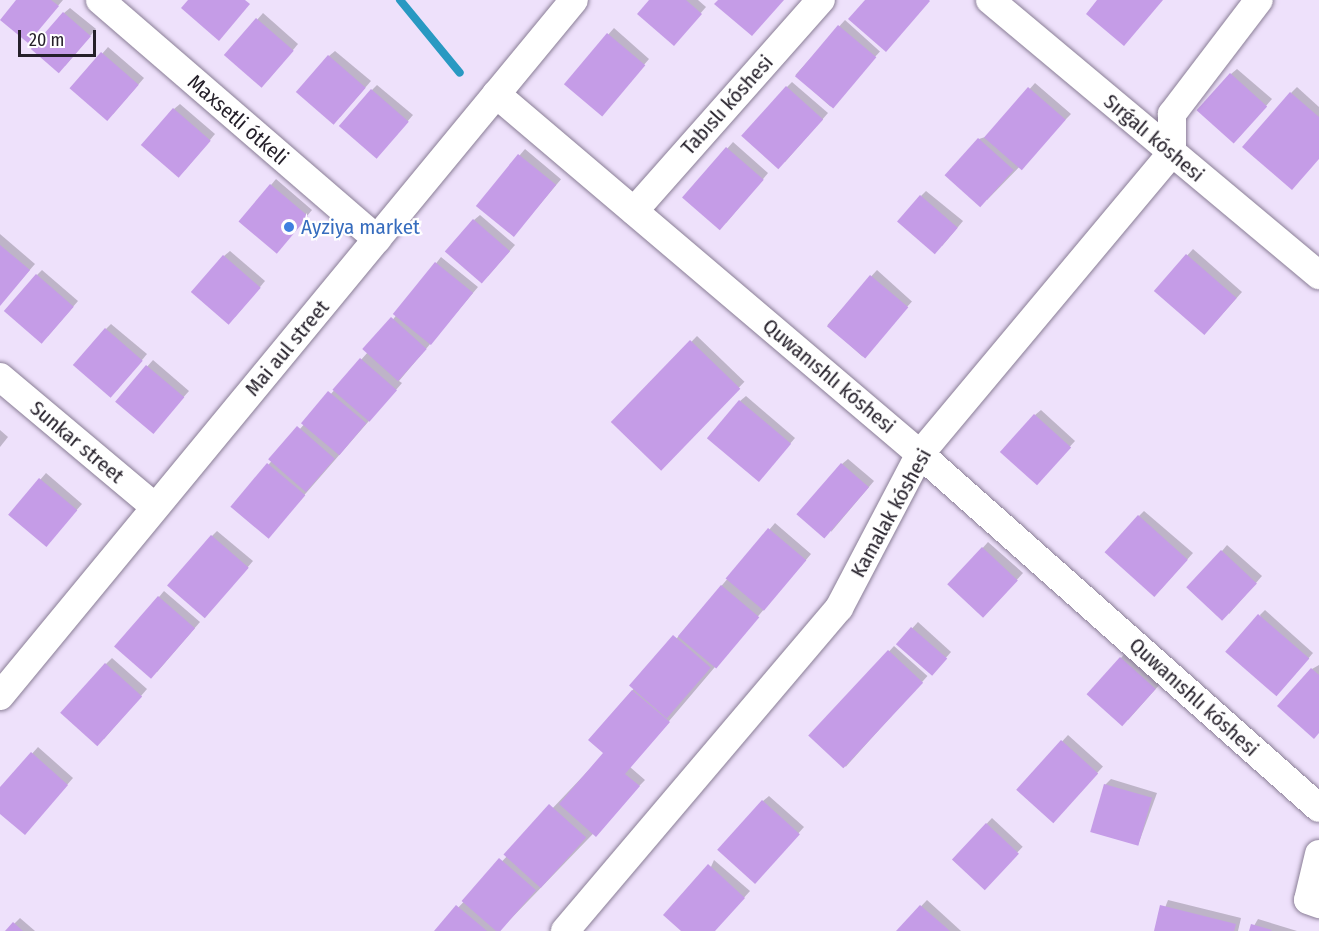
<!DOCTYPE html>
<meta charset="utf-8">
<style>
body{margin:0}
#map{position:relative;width:1319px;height:931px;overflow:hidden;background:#eee1fb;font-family:"Fira Sans Condensed",sans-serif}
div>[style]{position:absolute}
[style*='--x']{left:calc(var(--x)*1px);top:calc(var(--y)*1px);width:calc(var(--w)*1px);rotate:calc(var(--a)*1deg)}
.shadow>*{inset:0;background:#0003;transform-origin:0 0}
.stream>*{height:8px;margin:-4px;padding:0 4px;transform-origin:4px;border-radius:4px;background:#2999c2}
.building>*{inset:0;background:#c59ce7;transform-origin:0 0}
.roads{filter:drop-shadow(0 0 2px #8a7e96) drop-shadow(0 0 2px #8a7e96)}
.minor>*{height:28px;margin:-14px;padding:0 14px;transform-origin:14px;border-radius:14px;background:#fff}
.dots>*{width:16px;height:16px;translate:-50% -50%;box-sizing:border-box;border:3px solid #fff;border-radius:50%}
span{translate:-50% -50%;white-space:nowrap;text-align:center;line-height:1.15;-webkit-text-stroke:4.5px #fff;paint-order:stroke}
.street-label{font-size:21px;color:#25202a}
.shop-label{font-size:21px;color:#366cbe}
.left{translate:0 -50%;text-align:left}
.scale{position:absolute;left:18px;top:30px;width:78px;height:27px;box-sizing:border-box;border:3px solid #25202a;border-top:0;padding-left:8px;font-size:18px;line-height:21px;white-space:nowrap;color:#25202a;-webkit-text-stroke:4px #fff;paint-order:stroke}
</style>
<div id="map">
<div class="shadow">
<div style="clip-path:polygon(18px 0,63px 0,33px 35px)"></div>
<div style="clip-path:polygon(651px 0,698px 0,706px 7px,679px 38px)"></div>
<div style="clip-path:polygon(70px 8px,96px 29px,65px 66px,64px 13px)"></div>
<div style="clip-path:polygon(263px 13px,298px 44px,268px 80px,227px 55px)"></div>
<div style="left:845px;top:20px;width:47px;height:74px;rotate:42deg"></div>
<div style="clip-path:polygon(614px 28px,649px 59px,607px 108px,565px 84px)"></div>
<div style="clip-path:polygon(108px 47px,144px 78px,113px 114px,72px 89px)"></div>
<div style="clip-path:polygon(335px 51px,371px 81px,340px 117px,329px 56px)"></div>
<div style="clip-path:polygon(1237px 69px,1272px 99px,1239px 137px,1231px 74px)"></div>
<div style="clip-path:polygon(792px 82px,828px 113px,785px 162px,787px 87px)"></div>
<div style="clip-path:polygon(1035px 83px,1071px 114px,987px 200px,979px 139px,988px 136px)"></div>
<div style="clip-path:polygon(377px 85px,413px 115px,382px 151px,372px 90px)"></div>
<div style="clip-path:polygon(1297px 87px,1319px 107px,1319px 158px,1291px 93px)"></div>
<div style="clip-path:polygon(180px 104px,215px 134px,185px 170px,174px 109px)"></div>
<div style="clip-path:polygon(733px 142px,768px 173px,726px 223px,684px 198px)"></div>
<div style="left:525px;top:149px;width:47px;height:74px;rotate:40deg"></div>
<div style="clip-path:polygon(276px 179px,312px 210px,282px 246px,271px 185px)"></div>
<div style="clip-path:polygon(926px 191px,963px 221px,942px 246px,921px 196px)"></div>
<div style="clip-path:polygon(480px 215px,515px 245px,488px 276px,474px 220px)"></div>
<div style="clip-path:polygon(0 234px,35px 264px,0 304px)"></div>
<div style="clip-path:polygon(1193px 249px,1242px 292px,1210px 328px,1156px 291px)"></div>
<div style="clip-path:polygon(230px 251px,265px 281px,235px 317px,224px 256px)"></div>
<div style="clip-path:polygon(441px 257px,478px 287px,399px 381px,402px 383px,273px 531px,232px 506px,368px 352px)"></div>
<div style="clip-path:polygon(42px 270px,78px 301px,48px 336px,37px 275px)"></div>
<div style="left:877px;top:270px;width:47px;height:74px;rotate:42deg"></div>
<div style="clip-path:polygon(111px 324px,147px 354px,117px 390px,106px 329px)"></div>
<div style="left:697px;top:336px;width:66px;height:120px;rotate:44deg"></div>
<div style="clip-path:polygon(153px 360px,189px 391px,158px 426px,117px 401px)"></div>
<div style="clip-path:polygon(746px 396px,795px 438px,764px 474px,740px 401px)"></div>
<div style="clip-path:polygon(1041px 410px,1075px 441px,1042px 477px,1035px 415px)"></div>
<div style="clip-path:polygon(0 430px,8px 437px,0 447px)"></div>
<div style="clip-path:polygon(848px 459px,874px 481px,831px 532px,842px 464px)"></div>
<div style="clip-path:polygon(46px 473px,82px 504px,51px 539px,10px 515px)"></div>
<div style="clip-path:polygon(1144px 511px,1193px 553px,1161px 589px,1139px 516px)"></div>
<div style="clip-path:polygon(775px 523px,811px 554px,630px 767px,645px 780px,499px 931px,436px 931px,605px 753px,590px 740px)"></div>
<div style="clip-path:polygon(217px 531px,253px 561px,210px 611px,212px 536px)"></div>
<div style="clip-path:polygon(988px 542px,1023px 573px,990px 610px,950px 585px)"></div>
<div style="clip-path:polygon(1227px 545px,1262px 576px,1229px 614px,1222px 551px)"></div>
<div style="clip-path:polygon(164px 591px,200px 622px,157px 672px,159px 597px)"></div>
<div style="clip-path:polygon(1265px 610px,1313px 653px,1282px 689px,1260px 615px)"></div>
<div style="clip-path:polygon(918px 622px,951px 652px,936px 669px,898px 644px)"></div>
<div style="left:894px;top:646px;width:45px;height:122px;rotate:42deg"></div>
<div style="clip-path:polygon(1126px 652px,1161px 683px,1128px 720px,1121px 658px)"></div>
<div style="clip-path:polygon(112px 658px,147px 689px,104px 739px,106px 664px)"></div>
<div style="clip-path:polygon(1319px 665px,1319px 732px,1312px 669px)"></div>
<div style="left:1068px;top:735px;width:47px;height:74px;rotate:42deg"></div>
<div style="clip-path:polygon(38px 747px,73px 778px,30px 827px,0 812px,0 790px)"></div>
<div style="clip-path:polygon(1111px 779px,1157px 793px,1138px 845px,1105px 785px)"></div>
<div style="clip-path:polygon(769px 796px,804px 827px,760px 876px,763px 801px)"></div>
<div style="left:992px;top:818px;width:42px;height:57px;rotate:43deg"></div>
<div style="clip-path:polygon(714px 860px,750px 891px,714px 931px,683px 931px)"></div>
<div style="clip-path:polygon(927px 900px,961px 931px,898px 931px)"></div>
<div style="clip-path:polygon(1168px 900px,1241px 918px,1238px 931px,1156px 931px)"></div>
<div style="clip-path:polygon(20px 918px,35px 931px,7px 931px)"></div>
<div style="clip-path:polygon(1258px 919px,1297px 931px,1251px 931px)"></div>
</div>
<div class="stream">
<div style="--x:400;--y:0;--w:94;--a:50.6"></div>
</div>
<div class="building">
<div style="clip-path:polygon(16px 0,51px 0,59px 6px,28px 43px,0 20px)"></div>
<div style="clip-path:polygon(188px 0,245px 0,250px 4px,219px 41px,181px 8px)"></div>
<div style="clip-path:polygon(649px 0,686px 0,702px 14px,674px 46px,637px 14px)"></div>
<div style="clip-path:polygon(718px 0,784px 0,752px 36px,714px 4px)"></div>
<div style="clip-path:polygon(865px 0,929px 0,930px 1px,886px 52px,848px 19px)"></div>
<div style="clip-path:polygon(1097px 0,1163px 0,1124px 46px,1086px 14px)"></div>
<div style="left:63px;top:12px;width:37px;height:49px;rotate:41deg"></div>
<div style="left:256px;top:18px;width:50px;height:49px;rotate:41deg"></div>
<div style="left:838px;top:25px;width:50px;height:67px;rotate:40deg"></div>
<div style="left:607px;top:33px;width:50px;height:67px;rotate:40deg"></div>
<div style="left:101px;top:52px;width:50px;height:48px;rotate:41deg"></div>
<div style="left:328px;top:55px;width:50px;height:49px;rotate:41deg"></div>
<div style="left:1230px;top:73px;width:50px;height:50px;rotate:42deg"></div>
<div style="left:786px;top:86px;width:50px;height:67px;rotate:42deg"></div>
<div style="left:1028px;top:87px;width:50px;height:67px;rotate:41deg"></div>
<div style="left:371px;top:89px;width:50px;height:49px;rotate:41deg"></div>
<div style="clip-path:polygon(1290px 92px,1319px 117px,1319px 159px,1292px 190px,1242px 147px)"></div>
<div style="left:173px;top:108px;width:50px;height:49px;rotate:41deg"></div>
<div style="left:978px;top:138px;width:48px;height:50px;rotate:42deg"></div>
<div style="left:726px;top:147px;width:50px;height:67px;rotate:41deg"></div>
<div style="left:518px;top:154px;width:49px;height:67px;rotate:39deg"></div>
<div style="left:270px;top:184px;width:50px;height:49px;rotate:40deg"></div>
<div style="left:920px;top:195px;width:50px;height:35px;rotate:41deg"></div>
<div style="left:473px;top:219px;width:49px;height:43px;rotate:41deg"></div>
<div style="clip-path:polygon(0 245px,30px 270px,0 306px)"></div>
<div style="left:1186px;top:254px;width:67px;height:49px;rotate:41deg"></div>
<div style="left:223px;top:255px;width:50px;height:49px;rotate:41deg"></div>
<div style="left:435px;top:262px;width:49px;height:67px;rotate:39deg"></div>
<div style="left:36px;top:274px;width:50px;height:49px;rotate:41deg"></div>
<div style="left:870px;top:275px;width:50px;height:67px;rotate:40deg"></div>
<div style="left:391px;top:317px;width:48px;height:43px;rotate:42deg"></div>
<div style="left:105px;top:328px;width:50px;height:49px;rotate:41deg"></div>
<div style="left:690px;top:340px;width:70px;height:114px;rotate:44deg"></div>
<div style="left:360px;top:358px;width:49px;height:42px;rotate:41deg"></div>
<div style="left:146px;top:365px;width:50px;height:48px;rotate:40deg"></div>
<div style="left:328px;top:391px;width:50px;height:42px;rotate:40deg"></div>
<div style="left:739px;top:400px;width:68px;height:50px;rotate:40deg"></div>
<div style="left:1034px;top:414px;width:50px;height:51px;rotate:42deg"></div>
<div style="left:297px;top:426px;width:50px;height:44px;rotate:41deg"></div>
<div style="left:267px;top:463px;width:50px;height:57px;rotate:40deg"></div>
<div style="left:841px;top:463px;width:37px;height:68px;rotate:41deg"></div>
<div style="left:39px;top:478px;width:50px;height:48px;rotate:40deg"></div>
<div style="left:1138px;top:515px;width:67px;height:50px;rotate:42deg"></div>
<div style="left:768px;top:528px;width:50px;height:66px;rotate:40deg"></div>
<div style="left:211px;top:535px;width:50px;height:67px;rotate:41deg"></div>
<div style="left:982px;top:547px;width:49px;height:51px;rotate:43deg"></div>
<div style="left:1221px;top:550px;width:49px;height:51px;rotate:43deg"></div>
<div style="left:721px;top:585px;width:50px;height:67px;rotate:40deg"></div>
<div style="left:158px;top:596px;width:49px;height:67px;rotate:41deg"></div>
<div style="left:1258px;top:614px;width:68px;height:50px;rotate:41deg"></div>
<div style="left:911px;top:627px;width:48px;height:23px;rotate:41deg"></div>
<div style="left:673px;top:635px;width:50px;height:67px;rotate:41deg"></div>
<div style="left:888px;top:650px;width:48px;height:117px;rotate:43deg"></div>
<div style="left:1120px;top:657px;width:48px;height:50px;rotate:42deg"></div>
<div style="left:105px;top:663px;width:50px;height:67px;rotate:42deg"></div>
<div style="clip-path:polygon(1311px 668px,1319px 675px,1319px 733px,1314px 739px,1277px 706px)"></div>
<div style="clip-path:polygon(632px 690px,670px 722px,625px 774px,640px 786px,596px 837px,559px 804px,603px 753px,588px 740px)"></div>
<div style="left:1061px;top:740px;width:50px;height:67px;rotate:42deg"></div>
<div style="clip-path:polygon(31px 752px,68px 785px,25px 835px,0 814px,0 787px)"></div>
<div style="left:1104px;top:784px;width:50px;height:50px;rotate:16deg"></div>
<div style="left:762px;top:800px;width:51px;height:67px;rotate:42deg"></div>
<div style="left:549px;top:804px;width:50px;height:68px;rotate:42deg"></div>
<div style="left:986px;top:823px;width:45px;height:50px;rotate:43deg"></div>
<div style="left:499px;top:858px;width:49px;height:57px;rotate:41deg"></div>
<div style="clip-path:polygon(708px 864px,745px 898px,715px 931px,681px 931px,663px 915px)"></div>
<div style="clip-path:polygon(456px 905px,487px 931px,434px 931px)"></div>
<div style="clip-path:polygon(920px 905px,950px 931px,896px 931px)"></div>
<div style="clip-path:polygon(1160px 905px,1236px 924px,1234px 931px,1154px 931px)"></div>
<div style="clip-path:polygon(13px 922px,23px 931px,5px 931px)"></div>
<div style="clip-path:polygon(1251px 924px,1272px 930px,1271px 931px,1249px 931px)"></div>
</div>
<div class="roads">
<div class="minor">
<div style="--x:100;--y:0;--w:366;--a:40.8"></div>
<div style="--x:990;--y:0;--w:429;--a:39.9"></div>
<div style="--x:496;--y:94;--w:556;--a:40.33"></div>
<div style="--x:920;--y:454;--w:533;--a:41.58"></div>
<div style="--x:634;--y:211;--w:282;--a:-48.5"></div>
<div style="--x:0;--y:377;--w:202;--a:40"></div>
<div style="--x:0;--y:696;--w:902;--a:-50.49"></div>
<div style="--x:1319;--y:854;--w:47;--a:103.4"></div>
<div style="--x:1308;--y:900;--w:12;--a:20"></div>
<div style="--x:565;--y:931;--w:424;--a:-49.7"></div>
<div style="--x:839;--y:608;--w:174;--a:-62.3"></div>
<div style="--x:920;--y:454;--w:393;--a:-50.1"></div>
<div style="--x:1172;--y:153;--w:39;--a:-90"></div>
<div style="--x:1172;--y:114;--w:143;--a:-52.7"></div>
</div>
</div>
<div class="dots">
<div style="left:289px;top:227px;background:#3f7fe0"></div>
</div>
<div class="street-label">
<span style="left:727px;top:105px;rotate:-48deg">Tabıslı kóshesi</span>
<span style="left:238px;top:120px;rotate:41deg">Maxsetli ótkeli</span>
<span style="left:1154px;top:138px;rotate:40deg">Sırǵalı kóshesi</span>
<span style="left:287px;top:348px;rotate:-50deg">Mai aul street</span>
<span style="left:829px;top:376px;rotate:40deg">Quwanıshlı kóshesi</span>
<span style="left:77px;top:442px;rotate:40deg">Sunkar street</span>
<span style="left:891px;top:513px;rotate:-61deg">Kamalak kóshesi</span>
<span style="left:1194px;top:697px;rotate:42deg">Quwanıshlı kóshesi</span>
</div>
<div class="shop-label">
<span class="left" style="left:301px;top:227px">Ayziya market</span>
</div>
<div class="scale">20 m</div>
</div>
